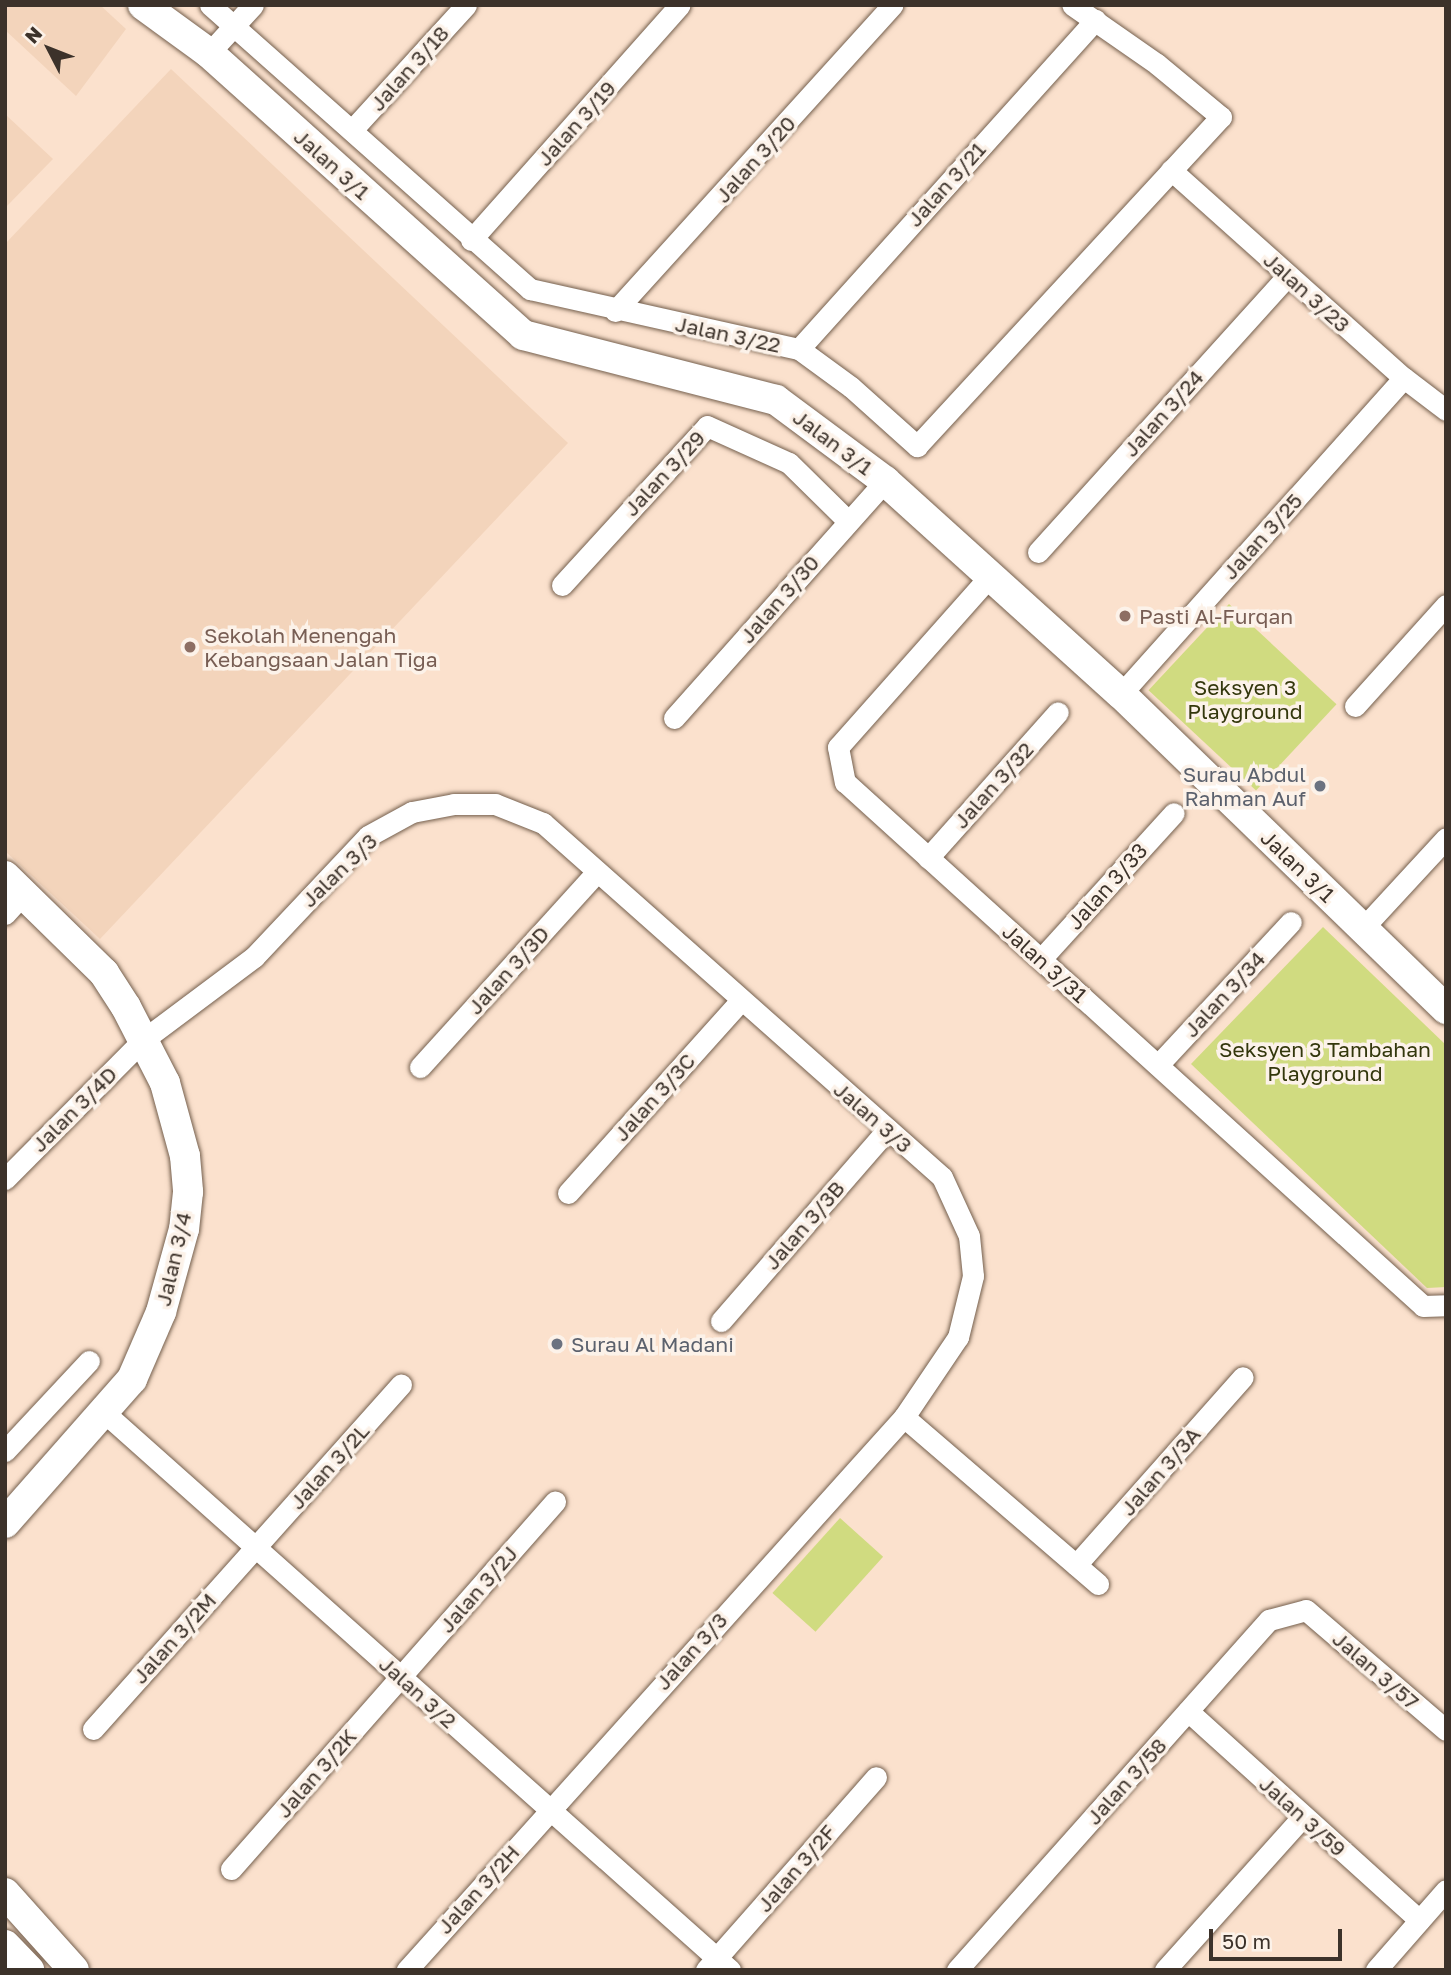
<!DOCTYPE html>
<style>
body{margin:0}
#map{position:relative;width:1451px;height:1975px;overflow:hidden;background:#fbe1cd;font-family:"Golos Text",sans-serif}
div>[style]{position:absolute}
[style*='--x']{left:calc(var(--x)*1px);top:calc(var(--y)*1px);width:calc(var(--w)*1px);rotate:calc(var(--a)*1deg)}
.built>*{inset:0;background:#f3d4bb}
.green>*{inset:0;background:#d0db80;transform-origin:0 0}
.roads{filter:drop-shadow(0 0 2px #745f4d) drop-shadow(0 0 2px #745f4d)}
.street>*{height:21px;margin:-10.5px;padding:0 10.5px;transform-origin:10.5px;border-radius:10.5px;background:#fff}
.secondary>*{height:30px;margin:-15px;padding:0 15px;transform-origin:15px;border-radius:15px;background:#fff}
.dots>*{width:19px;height:19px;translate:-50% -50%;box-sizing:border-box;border:4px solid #fcf2e9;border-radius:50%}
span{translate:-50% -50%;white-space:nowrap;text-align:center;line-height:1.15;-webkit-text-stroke:7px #fcf2e9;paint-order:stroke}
.street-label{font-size:21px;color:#3c322a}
.education-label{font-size:21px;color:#785e54}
.left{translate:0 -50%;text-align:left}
.park-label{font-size:21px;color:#33370c}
.worship-label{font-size:21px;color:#5b616d}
.right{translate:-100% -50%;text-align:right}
.frame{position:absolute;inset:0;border:7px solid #3c322a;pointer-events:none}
.north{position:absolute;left:14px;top:14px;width:70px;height:70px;-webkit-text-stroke:5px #fcf2e9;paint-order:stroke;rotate:312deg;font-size:19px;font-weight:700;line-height:28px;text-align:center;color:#3c322a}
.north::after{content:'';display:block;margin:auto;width:24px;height:32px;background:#3c322a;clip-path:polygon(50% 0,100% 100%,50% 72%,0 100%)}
.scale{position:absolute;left:1209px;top:1929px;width:133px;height:32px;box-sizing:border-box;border:4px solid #3c322a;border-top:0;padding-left:9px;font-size:21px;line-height:24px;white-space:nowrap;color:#3c322a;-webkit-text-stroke:5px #fcf2e9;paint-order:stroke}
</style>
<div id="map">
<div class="built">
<div style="clip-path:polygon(5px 5px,100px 5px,126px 29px,76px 96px,5px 30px)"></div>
<div style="clip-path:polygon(171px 69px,568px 443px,100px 939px,5px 851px,5px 244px)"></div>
<div style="clip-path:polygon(5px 114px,53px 159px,5px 208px)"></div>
</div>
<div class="green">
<div style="left:1229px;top:604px;width:147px;height:118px;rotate:43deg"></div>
<div style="clip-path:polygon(1323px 927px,1446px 1045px,1446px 1287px,1427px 1288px,1191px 1064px)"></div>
<div style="left:840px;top:1518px;width:58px;height:101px;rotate:42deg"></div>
</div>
<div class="roads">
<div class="street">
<div style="--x:210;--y:5;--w:428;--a:41.6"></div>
<div style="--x:530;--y:289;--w:276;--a:12.6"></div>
<div style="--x:799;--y:349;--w:64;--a:36.2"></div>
<div style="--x:851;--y:387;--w:89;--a:41.8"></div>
<div style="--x:917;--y:446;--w:448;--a:-47.3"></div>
<div style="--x:1221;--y:117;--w:83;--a:-140.4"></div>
<div style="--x:1157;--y:64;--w:103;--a:-145.2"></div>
<div style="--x:209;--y:53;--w:65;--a:-47.5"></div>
<div style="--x:352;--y:130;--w:169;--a:-47.6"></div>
<div style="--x:1171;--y:170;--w:312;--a:41.8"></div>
<div style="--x:1404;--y:378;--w:53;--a:37.3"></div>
<div style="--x:471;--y:240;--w:314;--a:-48.4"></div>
<div style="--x:615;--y:311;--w:413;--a:-47.8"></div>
<div style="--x:799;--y:349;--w:443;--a:-48"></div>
<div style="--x:1038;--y:552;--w:373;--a:-47.9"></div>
<div style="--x:990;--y:576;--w:229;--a:131.6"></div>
<div style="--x:838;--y:747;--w:36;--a:79"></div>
<div style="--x:845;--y:782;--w:780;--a:42.19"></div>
<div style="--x:1423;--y:1306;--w:23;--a:-2"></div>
<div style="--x:562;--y:585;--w:215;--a:-47.6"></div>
<div style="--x:707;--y:426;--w:90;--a:24.3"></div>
<div style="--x:789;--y:463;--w:83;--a:44.5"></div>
<div style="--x:1121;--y:694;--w:424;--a:-48.2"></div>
<div style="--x:1355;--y:706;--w:136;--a:-48"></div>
<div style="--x:674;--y:718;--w:317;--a:-48.3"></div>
<div style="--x:928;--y:858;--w:195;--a:-48.3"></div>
<div style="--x:5;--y:914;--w:28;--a:-48"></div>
<div style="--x:1363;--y:928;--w:122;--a:-47.3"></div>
<div style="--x:1041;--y:959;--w:197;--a:-47.7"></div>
<div style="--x:1158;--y:1065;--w:195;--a:-47.1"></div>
<div style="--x:420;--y:1067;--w:262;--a:-47.8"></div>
<div style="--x:5;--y:1179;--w:196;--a:-45.2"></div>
<div style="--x:143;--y:1040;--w:139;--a:-36.8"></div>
<div style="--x:254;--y:957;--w:166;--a:-46.7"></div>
<div style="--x:368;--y:836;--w:50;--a:-28.6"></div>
<div style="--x:412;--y:812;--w:43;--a:-10.8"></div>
<div style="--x:454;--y:804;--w:41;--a:0"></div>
<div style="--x:495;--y:804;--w:52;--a:21.6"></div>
<div style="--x:543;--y:823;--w:533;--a:41.58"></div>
<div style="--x:942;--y:1177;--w:65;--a:65.4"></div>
<div style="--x:969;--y:1236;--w:40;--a:84.3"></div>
<div style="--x:973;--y:1276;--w:63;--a:103.8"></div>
<div style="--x:958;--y:1337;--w:97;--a:124"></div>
<div style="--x:904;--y:1417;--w:744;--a:131.95"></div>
<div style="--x:568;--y:1193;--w:258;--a:-48.1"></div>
<div style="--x:721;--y:1321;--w:254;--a:-49"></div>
<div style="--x:106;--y:1414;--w:836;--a:41.7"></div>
<div style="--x:904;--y:1417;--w:256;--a:40.7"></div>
<div style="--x:5;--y:1451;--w:123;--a:-47"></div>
<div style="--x:1076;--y:1565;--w:251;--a:-48.4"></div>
<div style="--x:1188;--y:1711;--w:312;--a:42.1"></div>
<div style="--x:93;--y:1729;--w:462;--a:-48.2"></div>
<div style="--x:231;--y:1869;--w:490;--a:-48.6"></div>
<div style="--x:706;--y:1970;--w:257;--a:-48.6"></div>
<div style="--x:957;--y:1970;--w:469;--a:-48.3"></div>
<div style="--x:1269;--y:1620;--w:38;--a:-15"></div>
<div style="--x:1306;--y:1610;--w:184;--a:40.6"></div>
<div style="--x:1165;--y:1970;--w:207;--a:-48.1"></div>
<div style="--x:1376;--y:1970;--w:106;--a:-48.8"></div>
</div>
<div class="secondary">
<div style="--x:143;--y:5;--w:82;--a:36"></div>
<div style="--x:209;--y:53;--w:422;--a:41.9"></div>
<div style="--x:523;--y:335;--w:261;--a:14.4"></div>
<div style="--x:776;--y:400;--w:136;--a:36.6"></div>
<div style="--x:885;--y:481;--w:318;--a:42.1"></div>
<div style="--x:1121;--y:694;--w:453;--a:44.1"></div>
<div style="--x:5;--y:876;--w:139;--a:44.4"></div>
<div style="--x:104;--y:973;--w:40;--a:57.1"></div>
<div style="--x:126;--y:1007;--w:85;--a:62.8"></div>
<div style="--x:165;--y:1083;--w:76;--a:74.7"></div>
<div style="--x:185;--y:1156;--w:36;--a:85"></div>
<div style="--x:188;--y:1192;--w:37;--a:96"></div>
<div style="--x:184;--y:1229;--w:86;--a:105.5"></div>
<div style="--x:161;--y:1312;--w:73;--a:113.4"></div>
<div style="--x:132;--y:1379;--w:192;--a:131.4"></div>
<div style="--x:5;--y:1893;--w:103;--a:48.1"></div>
<div style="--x:5;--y:1945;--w:35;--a:46"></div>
</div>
</div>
<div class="dots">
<div style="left:1125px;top:616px;background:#8d6e63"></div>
<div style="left:190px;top:647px;background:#8d6e63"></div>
<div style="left:1320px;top:786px;background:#6b7280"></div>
<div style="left:557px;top:1344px;background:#6b7280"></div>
</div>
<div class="street-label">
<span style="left:409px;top:68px;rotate:-48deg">Jalan 3/18</span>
<span style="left:576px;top:123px;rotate:-48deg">Jalan 3/19</span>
<span style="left:755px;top:159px;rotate:-48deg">Jalan 3/20</span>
<span style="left:332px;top:164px;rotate:42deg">Jalan 3/1</span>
<span style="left:946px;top:184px;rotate:-48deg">Jalan 3/21</span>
<span style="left:1307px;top:292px;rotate:42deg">Jalan 3/23</span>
<span style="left:728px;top:334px;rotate:12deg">Jalan 3/22</span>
<span style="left:1163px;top:413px;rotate:-48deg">Jalan 3/24</span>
<span style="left:833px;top:442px;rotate:37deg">Jalan 3/1</span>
<span style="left:664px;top:473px;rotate:-47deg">Jalan 3/29</span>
<span style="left:1262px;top:536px;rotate:-48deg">Jalan 3/25</span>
<span style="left:779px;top:599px;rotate:-49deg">Jalan 3/30</span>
<span style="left:993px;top:785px;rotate:-48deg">Jalan 3/32</span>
<span style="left:1298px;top:866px;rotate:44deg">Jalan 3/1</span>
<span style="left:339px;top:870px;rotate:-44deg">Jalan 3/3</span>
<span style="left:1107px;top:886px;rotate:-48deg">Jalan 3/33</span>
<span style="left:1045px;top:963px;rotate:42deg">Jalan 3/31</span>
<span style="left:508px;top:970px;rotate:-48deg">Jalan 3/3D</span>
<span style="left:1224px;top:994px;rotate:-47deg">Jalan 3/34</span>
<span style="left:654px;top:1097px;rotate:-48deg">Jalan 3/3C</span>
<span style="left:74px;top:1109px;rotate:-45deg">Jalan 3/4D</span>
<span style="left:873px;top:1117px;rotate:41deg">Jalan 3/3</span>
<span style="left:804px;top:1225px;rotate:-49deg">Jalan 3/3B</span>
<span style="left:173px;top:1259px;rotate:-77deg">Jalan 3/4</span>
<span style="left:329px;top:1466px;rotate:-48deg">Jalan 3/2L</span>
<span style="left:1160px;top:1471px;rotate:-49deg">Jalan 3/3A</span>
<span style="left:478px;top:1589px;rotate:-49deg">Jalan 3/2J</span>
<span style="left:174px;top:1638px;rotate:-48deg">Jalan 3/2M</span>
<span style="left:691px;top:1651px;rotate:-48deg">Jalan 3/3</span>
<span style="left:1376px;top:1670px;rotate:41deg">Jalan 3/57</span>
<span style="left:418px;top:1692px;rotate:42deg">Jalan 3/2</span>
<span style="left:316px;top:1773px;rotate:-49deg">Jalan 3/2K</span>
<span style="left:1126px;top:1781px;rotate:-48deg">Jalan 3/58</span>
<span style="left:1303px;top:1816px;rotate:42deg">Jalan 3/59</span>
<span style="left:796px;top:1868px;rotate:-49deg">Jalan 3/2F</span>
<span style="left:478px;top:1889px;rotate:-48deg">Jalan 3/2H</span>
</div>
<div class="education-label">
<span class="left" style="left:1139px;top:616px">Pasti Al-Furqan</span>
<span class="left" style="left:204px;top:647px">Sekolah Menengah<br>Kebangsaan Jalan Tiga</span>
</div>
<div class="park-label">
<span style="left:1245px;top:699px">Seksyen 3<br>Playground</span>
<span style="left:1325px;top:1061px">Seksyen 3 Tambahan<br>Playground</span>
</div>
<div class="worship-label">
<span class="right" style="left:1306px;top:786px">Surau Abdul<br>Rahman Auf</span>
<span class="left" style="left:571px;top:1344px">Surau Al Madani</span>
</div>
<div class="frame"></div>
<div class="north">N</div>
<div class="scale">50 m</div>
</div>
